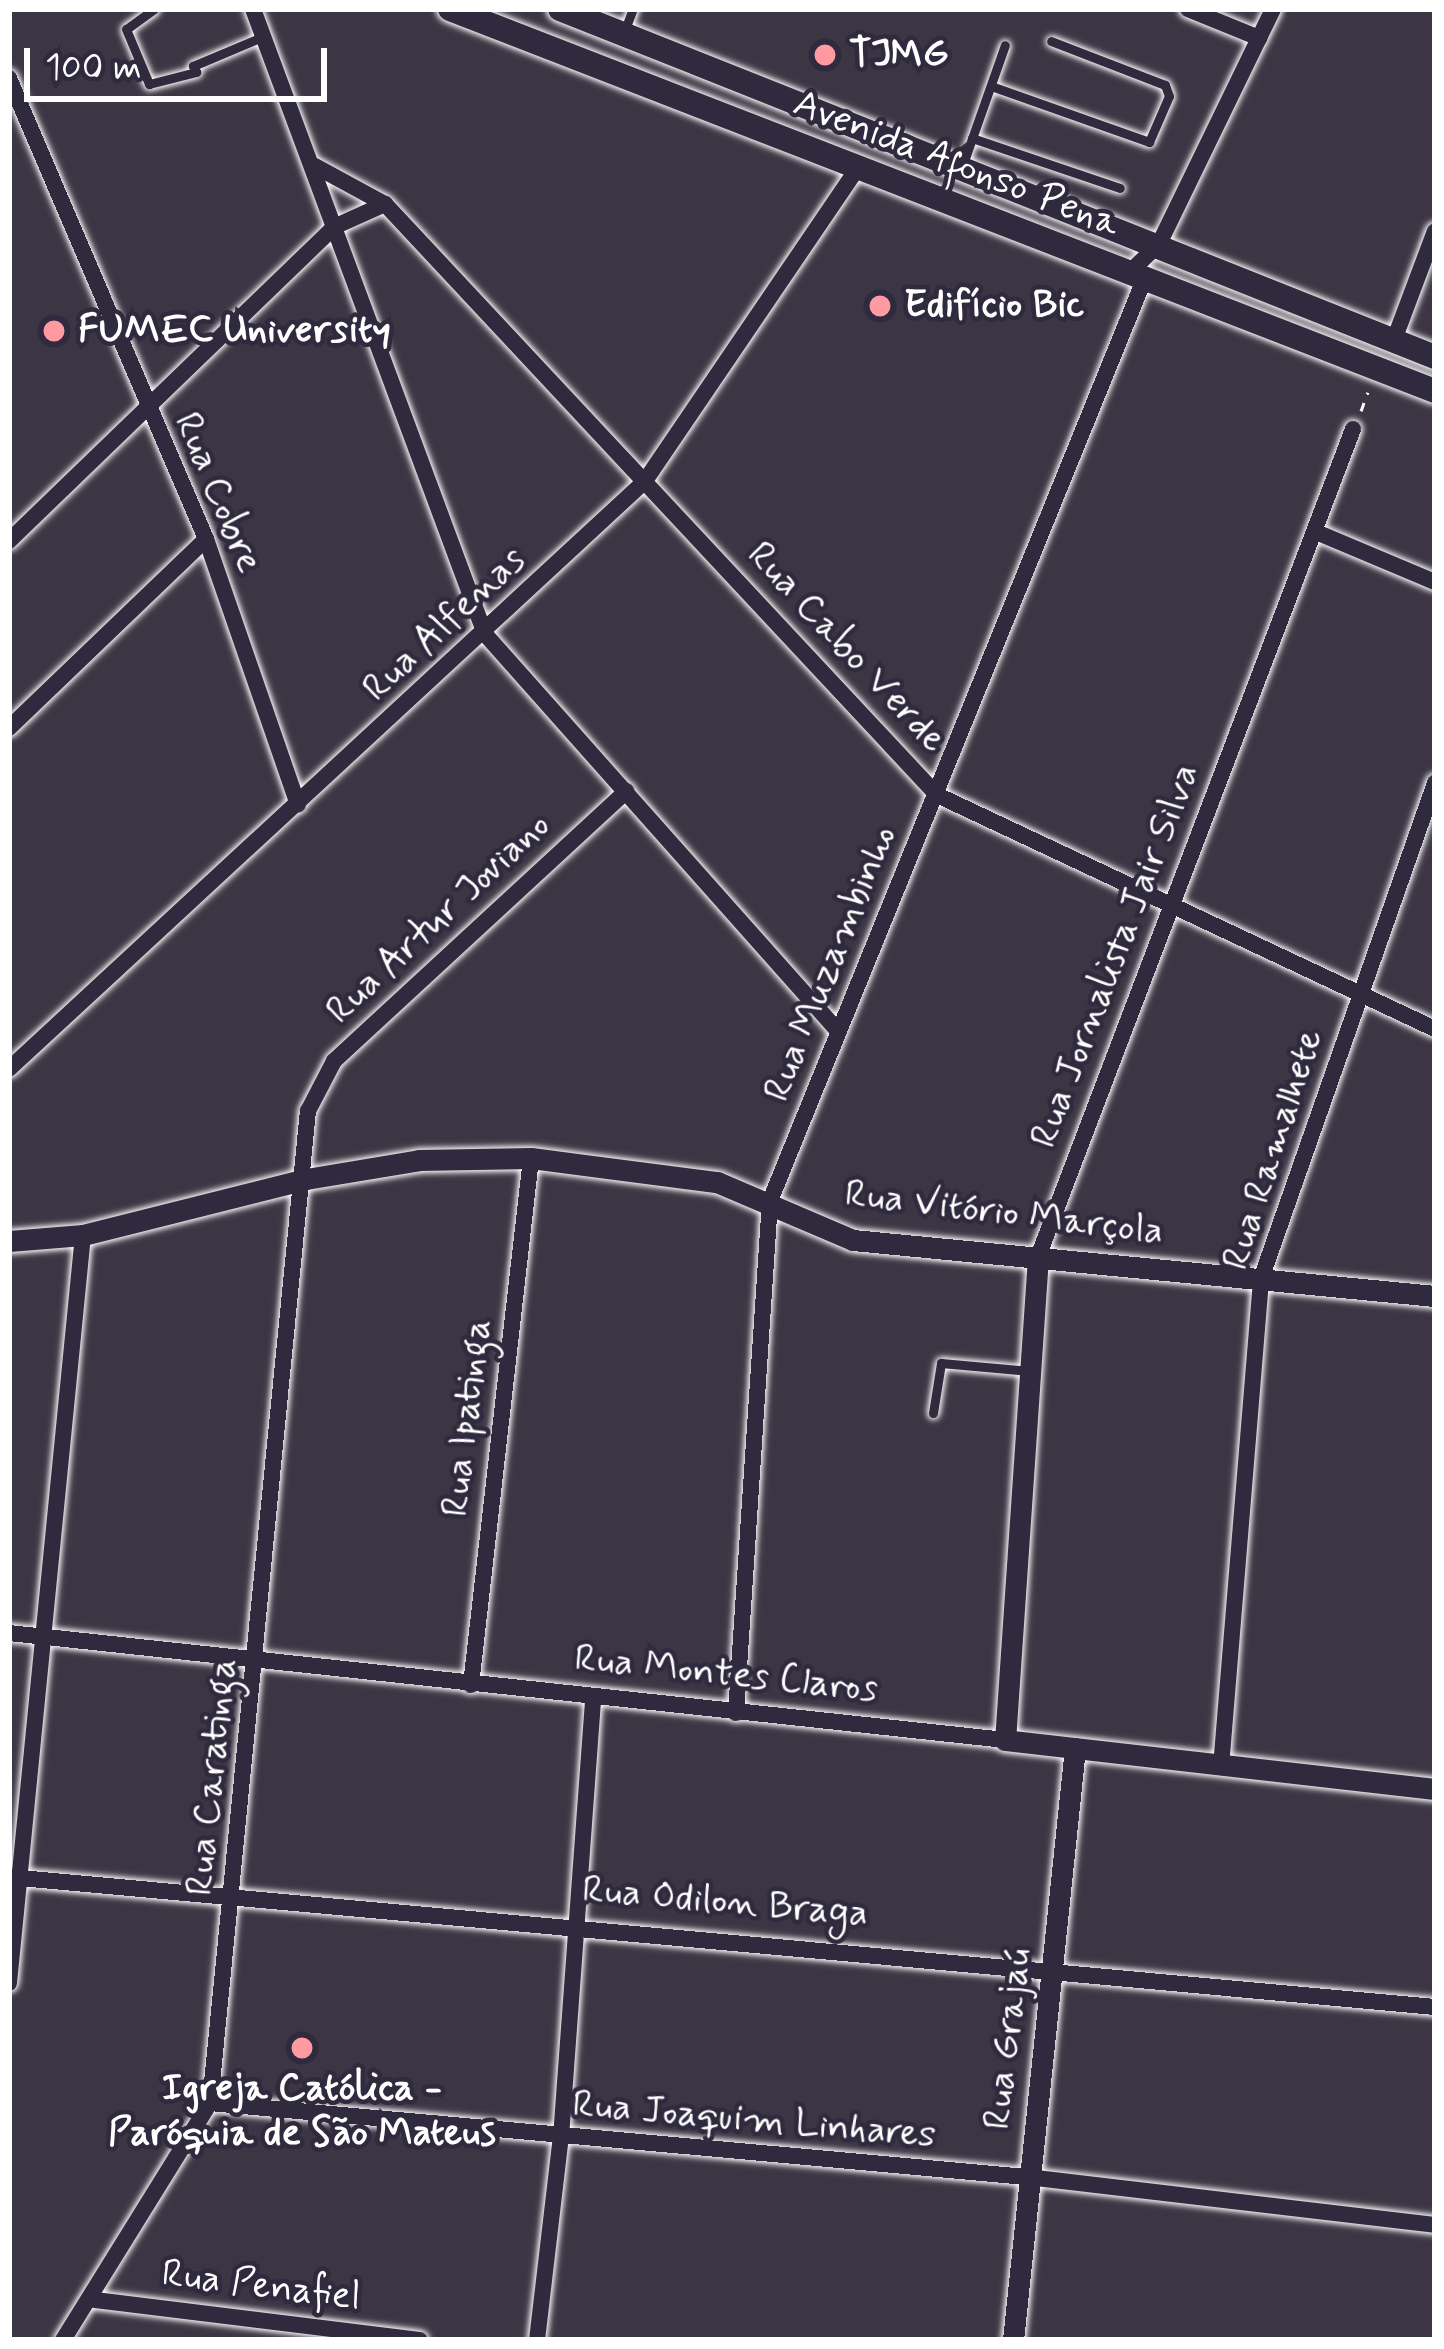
<!DOCTYPE html>
<meta charset="utf-8">
<style>
body{margin:0}
#map{position:relative;width:1444px;height:2349px;overflow:hidden;background:#3c3543;font-family:Mynerve,sans-serif}
div>[style]{position:absolute}
[style*='--x']{left:calc(var(--x)*1px);top:calc(var(--y)*1px);width:calc(var(--w)*1px);rotate:calc(var(--a)*1deg)}
.path>*{height:3px;margin-top:-1.5px;transform-origin:0;background:repeating-linear-gradient(90deg,#fff 0 9px,transparent 0 18px)}
.roads{filter:drop-shadow(0 0 3px #fff) drop-shadow(0 0 3px #fff)}
.service>*{height:9px;margin:-4.5px;padding:0 4.5px;transform-origin:4.5px;border-radius:4.5px;background:#2f2a3d}
.minor>*{height:16px;margin:-8px;padding:0 8px;transform-origin:8px;border-radius:8px;background:#2f2a3d}
.tertiary>*{height:21px;margin:-10.5px;padding:0 10.5px;transform-origin:10.5px;border-radius:10.5px;background:#2f2a3d}
.secondary>*{height:24px;margin:-12px;padding:0 12px;transform-origin:12px;border-radius:12px;background:#2f2a3d}
.dots>*{width:33px;height:33px;translate:-50% -50%;box-sizing:border-box;border:6px solid #2f2a3d;border-radius:50%}
span{translate:-50% -50%;white-space:nowrap;text-align:center;line-height:1.15;-webkit-text-stroke:9px #2f2a3d;paint-order:stroke}
.poi-label{font-size:39px;color:#fff;font-weight:700}
.left{translate:0 -50%;text-align:left}
.street-label{font-size:39px;color:#fff}
.frame{position:absolute;inset:0;border:12px solid #fff;pointer-events:none}
.scale{position:absolute;left:24px;top:48px;width:303px;height:54px;box-sizing:border-box;border:6px solid #fff;border-top:0;padding-left:15px;font-size:36px;line-height:42px;white-space:nowrap;color:#fff;-webkit-text-stroke:9px #2f2a3d;paint-order:stroke}
</style>
<div id="map">
<div class="path">
<div style="--x:1361;--y:411;--w:20;--a:-70"></div>
</div>
<div class="roads">
<div class="service">
<div style="--x:154;--y:9;--w:34;--a:144"></div>
<div style="--x:126;--y:29;--w:60;--a:67.3"></div>
<div style="--x:149;--y:84;--w:49;--a:-14.3"></div>
<div style="--x:196;--y:72;--w:7;--a:-117"></div>
<div style="--x:193;--y:66;--w:77;--a:-22.9"></div>
<div style="--x:624;--y:32;--w:25;--a:-69"></div>
<div style="--x:991;--y:86;--w:168;--a:19.5"></div>
<div style="--x:1149;--y:142;--w:50;--a:-66.5"></div>
<div style="--x:1169;--y:96;--w:12;--a:-110"></div>
<div style="--x:1165;--y:85;--w:122;--a:-158.9"></div>
<div style="--x:972;--y:138;--w:156;--a:18.7"></div>
<div style="--x:963;--y:164;--w:126;--a:-70.6"></div>
<div style="--x:933;--y:1413;--w:51;--a:-80.9"></div>
<div style="--x:941;--y:1363;--w:89;--a:5.1"></div>
</div>
<div class="minor">
<div style="--x:253;--y:9;--w:667;--a:69.64"></div>
<div style="--x:485;--y:634;--w:531;--a:48.36"></div>
<div style="--x:1188;--y:9;--w:77;--a:22.2"></div>
<div style="--x:9;--y:78;--w:501;--a:66.86"></div>
<div style="--x:206;--y:539;--w:281;--a:70.9"></div>
<div style="--x:315;--y:166;--w:80;--a:28.5"></div>
<div style="--x:385;--y:204;--w:809;--a:46.95"></div>
<div style="--x:937;--y:795;--w:550;--a:25.17"></div>
<div style="--x:1132;--y:270;--w:37;--a:-44"></div>
<div style="--x:1159;--y:244;--w:261;--a:-64.1"></div>
<div style="--x:1394;--y:340;--w:116;--a:-69.4"></div>
<div style="--x:1316;--y:532;--w:129;--a:22.8"></div>
<div style="--x:9;--y:541;--w:452;--a:-44"></div>
<div style="--x:334;--y:227;--w:56;--a:-24.3"></div>
<div style="--x:9;--y:728;--w:273;--a:-43.8"></div>
<div style="--x:9;--y:1069;--w:866;--a:-42.75"></div>
<div style="--x:645;--y:481;--w:377;--a:-55.8"></div>
<div style="--x:1038;--y:1257;--w:886;--a:-69.17"></div>
<div style="--x:9;--y:1633;--w:1002;--a:6.13"></div>
<div style="--x:471;--y:1685;--w:530;--a:-83.5"></div>
<div style="--x:736;--y:1713;--w:513;--a:-86.2"></div>
<div style="--x:770;--y:1201;--w:999;--a:-67.9"></div>
<div style="--x:1221;--y:1767;--w:490;--a:-85.3"></div>
<div style="--x:1261;--y:1279;--w:526;--a:-70.67"></div>
<div style="--x:9;--y:1877;--w:1432;--a:5.21"></div>
<div style="--x:9;--y:1983;--w:752;--a:-84.35"></div>
<div style="--x:210;--y:2103;--w:820;--a:5.18"></div>
<div style="--x:1027;--y:2177;--w:411;--a:6.7"></div>
<div style="--x:95;--y:2300;--w:327;--a:7"></div>
<div style="--x:63;--y:2340;--w:279;--a:-58.2"></div>
<div style="--x:210;--y:2103;--w:997;--a:-84.36"></div>
<div style="--x:308;--y:1111;--w:56;--a:-62.5"></div>
<div style="--x:334;--y:1061;--w:398;--a:-42.7"></div>
<div style="--x:537;--y:2340;--w:204;--a:-83.3"></div>
<div style="--x:561;--y:2137;--w:441;--a:-85.8"></div>
</div>
<div class="tertiary">
<div style="--x:9;--y:1241;--w:74;--a:-4.6"></div>
<div style="--x:83;--y:1235;--w:230;--a:-14.1"></div>
<div style="--x:306;--y:1179;--w:115;--a:-9.5"></div>
<div style="--x:419;--y:1160;--w:112;--a:-1"></div>
<div style="--x:531;--y:1158;--w:188;--a:7.4"></div>
<div style="--x:717;--y:1182;--w:148;--a:23.1"></div>
<div style="--x:853;--y:1240;--w:585;--a:5.5"></div>
<div style="--x:1038;--y:1257;--w:484;--a:93.9"></div>
<div style="--x:1005;--y:1740;--w:433;--a:6.5"></div>
<div style="--x:1013;--y:2340;--w:595;--a:-84.02"></div>
</div>
<div class="secondary">
<div style="--x:450;--y:9;--w:1056;--a:21.2"></div>
<div style="--x:560;--y:9;--w:942;--a:21.69"></div>
</div>
</div>
<div class="dots">
<div style="left:825px;top:55px;background:#ff9aa2"></div>
<div style="left:880px;top:306px;background:#ff9aa2"></div>
<div style="left:54px;top:331px;background:#ff9aa2"></div>
<div style="left:302px;top:2048px;background:#ff9aa2"></div>
</div>
<div class="poi-label">
<span class="left" style="left:849px;top:55px">TJMG</span>
<span class="left" style="left:904px;top:306px">Edifício Bic</span>
<span class="left" style="left:78px;top:331px">FUMEC University</span>
<span style="left:302px;top:2112px">Igreja Católica -<br>Paróquia de São Mateus</span>
</div>
<div class="street-label">
<span style="left:956px;top:165px;rotate:21deg">Avenida Afonso Pena</span>
<span style="left:217px;top:493px;rotate:67deg">Rua Cobre</span>
<span style="left:445px;top:625px;rotate:-43deg">Rua Alfenas</span>
<span style="left:846px;top:648px;rotate:47deg">Rua Cabo Verde</span>
<span style="left:439px;top:919px;rotate:-43deg">Rua Artur Joviano</span>
<span style="left:1116px;top:956px;rotate:-69deg">Rua Jornalista Jair Silva</span>
<span style="left:831px;top:964px;rotate:-68deg">Rua Muzambinho</span>
<span style="left:1274px;top:1150px;rotate:-72deg">Rua Ramalhete</span>
<span style="left:1004px;top:1214px;rotate:7deg">Rua Vitório Marçola</span>
<span style="left:468px;top:1418px;rotate:-83deg">Rua Ipatinga</span>
<span style="left:726px;top:1675px;rotate:6deg">Rua Montes Claros</span>
<span style="left:213px;top:1777px;rotate:-84deg">Rua Caratinga</span>
<span style="left:725px;top:1903px;rotate:5deg">Rua Odilon Braga</span>
<span style="left:1009px;top:2039px;rotate:-83deg">Rua Grajaú</span>
<span style="left:754px;top:2121px;rotate:5deg">Rua Joaquim Linhares</span>
<span style="left:261px;top:2287px;rotate:7deg">Rua Penafiel</span>
</div>
<div class="frame"></div>
<div class="scale">100 m</div>
</div>
